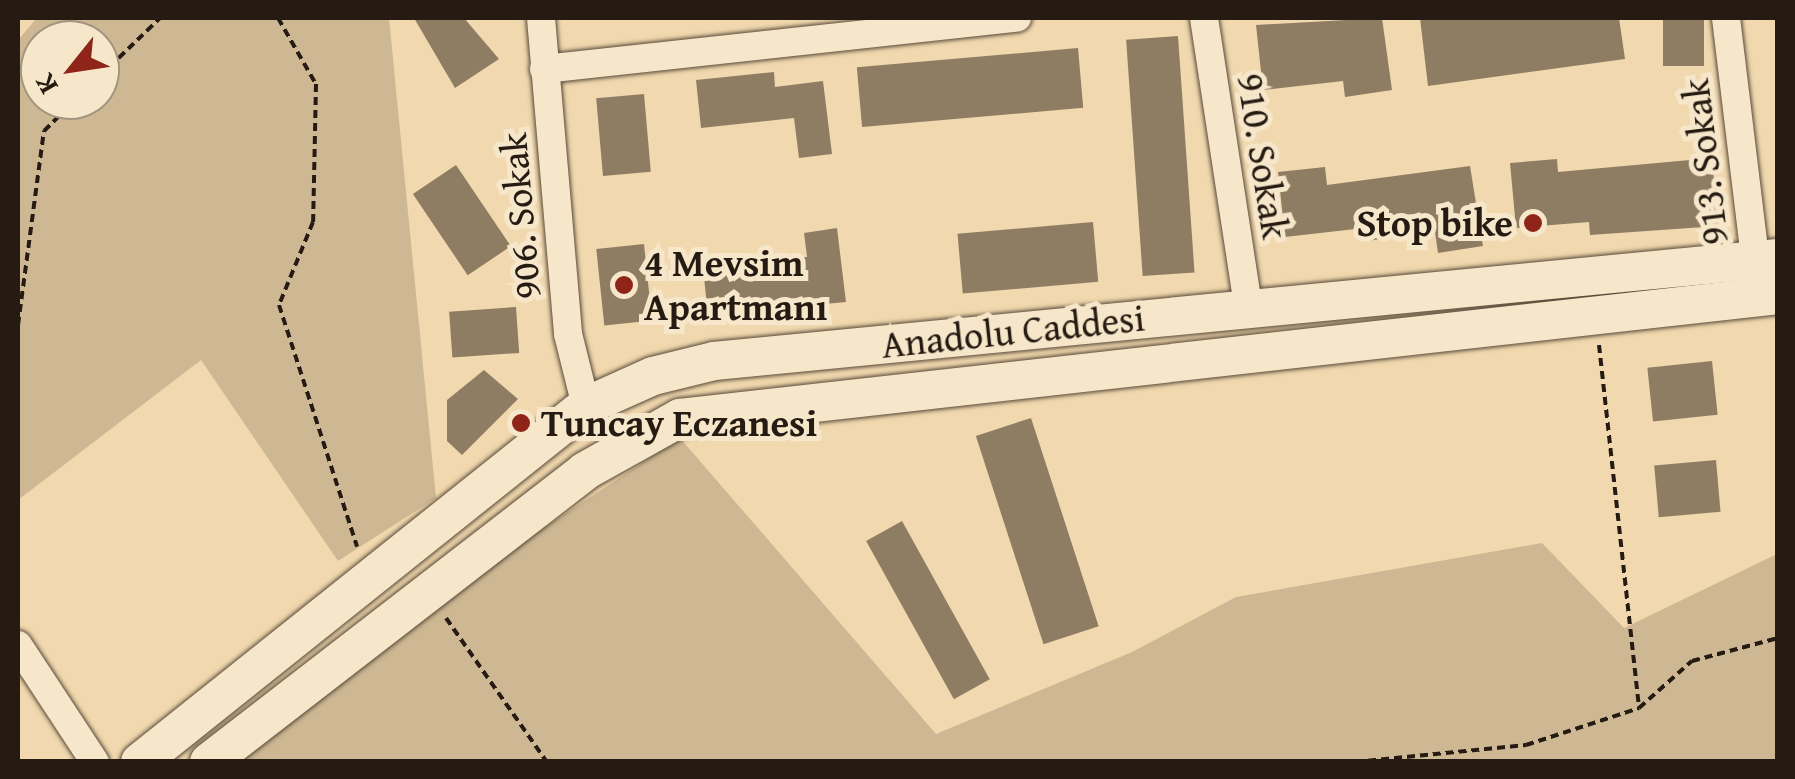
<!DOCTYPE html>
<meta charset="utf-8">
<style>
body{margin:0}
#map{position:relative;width:1795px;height:779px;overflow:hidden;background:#f1d8ae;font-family:"Gentium Book Plus",serif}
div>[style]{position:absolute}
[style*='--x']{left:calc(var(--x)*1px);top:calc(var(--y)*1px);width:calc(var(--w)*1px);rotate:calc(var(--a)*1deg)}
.green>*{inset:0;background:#ceb893}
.building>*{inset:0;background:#8f7d63;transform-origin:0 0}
.path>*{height:4px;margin-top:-2px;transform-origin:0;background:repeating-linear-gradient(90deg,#251b12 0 8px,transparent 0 13px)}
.roads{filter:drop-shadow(0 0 2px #584a39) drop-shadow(0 0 2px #584a39)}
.street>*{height:28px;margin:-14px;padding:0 14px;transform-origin:14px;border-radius:14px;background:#f6e6ca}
.secondary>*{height:38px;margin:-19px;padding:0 19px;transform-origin:19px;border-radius:19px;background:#f6e6ca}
.dots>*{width:28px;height:28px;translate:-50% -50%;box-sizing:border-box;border:5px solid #f6e6ca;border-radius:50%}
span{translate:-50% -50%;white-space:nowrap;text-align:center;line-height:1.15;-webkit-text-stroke:10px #f6e6ca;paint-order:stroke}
.street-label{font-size:38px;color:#251b12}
.poi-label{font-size:38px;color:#251b12;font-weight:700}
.right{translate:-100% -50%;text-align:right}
.left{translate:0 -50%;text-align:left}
.frame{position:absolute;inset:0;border:20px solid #251b12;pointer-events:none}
.north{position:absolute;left:20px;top:20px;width:100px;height:100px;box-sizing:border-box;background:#f6e6ca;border:2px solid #a29580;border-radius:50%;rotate:240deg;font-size:28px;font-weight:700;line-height:40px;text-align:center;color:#251b12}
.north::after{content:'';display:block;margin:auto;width:35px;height:45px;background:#8f2418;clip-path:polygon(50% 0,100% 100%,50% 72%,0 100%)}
</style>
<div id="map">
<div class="green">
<div style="clip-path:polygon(evenodd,37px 18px,389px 18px,436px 498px,338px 561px,201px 360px,18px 500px,18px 40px,37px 18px,40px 40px,100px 40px,100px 100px,40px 100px,40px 40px)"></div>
<div style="clip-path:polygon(680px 438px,936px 734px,1132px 652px,1236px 597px,1542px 543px,1624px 628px,1777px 554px,1777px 761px,240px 762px,524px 541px)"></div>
</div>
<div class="building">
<div style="clip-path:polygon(414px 18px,464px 18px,499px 59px,455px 88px)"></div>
<div style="clip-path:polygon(1382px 18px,1392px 90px,1345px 97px,1343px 81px,1263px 90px,1256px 25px)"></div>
<div style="clip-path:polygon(1420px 18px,1619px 18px,1625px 59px,1428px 86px)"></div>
<div style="left:1663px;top:18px;width:41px;height:48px"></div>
<div style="left:1178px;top:36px;width:237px;height:52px;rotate:86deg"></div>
<div style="left:1078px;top:48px;width:60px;height:222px;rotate:85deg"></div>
<div style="clip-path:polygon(774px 72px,775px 87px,823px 81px,832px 154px,799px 158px,794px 118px,701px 128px,696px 80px)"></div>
<div style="left:644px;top:94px;width:78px;height:48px;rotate:85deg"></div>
<div style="clip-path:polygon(1712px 158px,1718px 226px,1590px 235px,1589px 222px,1516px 228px,1510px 163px,1557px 159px,1558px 172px)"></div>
<div style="left:456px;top:165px;width:98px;height:52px;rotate:56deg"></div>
<div style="clip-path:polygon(1470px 166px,1483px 246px,1438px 253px,1435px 232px,1366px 241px,1364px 228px,1285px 237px,1278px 172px,1325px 167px,1327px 185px)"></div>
<div style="left:1093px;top:222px;width:60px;height:136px;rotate:85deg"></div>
<div style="clip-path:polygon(837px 228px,846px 302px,708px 315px,703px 268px,807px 257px,804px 233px)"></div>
<div style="left:644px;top:244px;width:77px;height:48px;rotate:84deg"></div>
<div style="left:516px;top:307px;width:46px;height:67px;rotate:86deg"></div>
<div style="left:1712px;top:361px;width:54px;height:65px;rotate:84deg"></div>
<div style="clip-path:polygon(484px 370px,518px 399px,462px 455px,447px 441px,447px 400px)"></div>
<div style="left:1031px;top:418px;width:219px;height:58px;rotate:72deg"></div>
<div style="left:1716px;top:460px;width:52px;height:62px;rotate:85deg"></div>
<div style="left:902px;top:521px;width:181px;height:41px;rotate:61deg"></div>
</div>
<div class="path">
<div style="--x:278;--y:18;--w:76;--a:60.1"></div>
<div style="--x:316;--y:84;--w:138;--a:91.2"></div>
<div style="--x:313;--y:222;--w:90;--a:112.3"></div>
<div style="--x:279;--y:305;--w:254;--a:72.1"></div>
<div style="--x:100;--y:76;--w:83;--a:-44"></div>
<div style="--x:18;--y:325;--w:196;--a:-82.4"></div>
<div style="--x:44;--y:131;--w:44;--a:-45"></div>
<div style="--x:1599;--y:345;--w:365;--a:83.7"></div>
<div style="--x:446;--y:618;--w:176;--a:55"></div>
<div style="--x:1355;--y:762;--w:172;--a:-5.7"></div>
<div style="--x:1526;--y:745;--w:119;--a:-18.1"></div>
<div style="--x:1639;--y:708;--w:71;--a:-41.6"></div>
<div style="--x:1692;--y:661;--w:89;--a:-15"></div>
</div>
<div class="roads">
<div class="street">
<div style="--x:541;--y:18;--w:317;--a:85.1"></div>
<div style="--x:568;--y:334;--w:74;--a:76"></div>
<div style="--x:1204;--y:18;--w:292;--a:81.3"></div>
<div style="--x:1726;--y:18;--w:259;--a:83.1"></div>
<div style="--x:544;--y:69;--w:476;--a:-6.2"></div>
<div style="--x:18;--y:645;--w:140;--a:56.7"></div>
</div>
<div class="secondary">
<div style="--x:140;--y:762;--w:571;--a:-38.6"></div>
<div style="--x:586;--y:406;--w:73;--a:-24.1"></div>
<div style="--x:653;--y:376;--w:63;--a:-13.8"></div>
<div style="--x:714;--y:361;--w:1069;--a:-5.53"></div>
<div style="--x:209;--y:762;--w:475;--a:-37.7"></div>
<div style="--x:585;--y:471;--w:109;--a:-29.2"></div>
<div style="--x:680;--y:418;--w:1105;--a:-6.39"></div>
</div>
</div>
<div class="dots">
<div style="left:1533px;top:223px;background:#8f2418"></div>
<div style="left:624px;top:285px;background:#8f2418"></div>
<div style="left:521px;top:423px;background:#8f2418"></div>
</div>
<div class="street-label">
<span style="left:1263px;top:156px;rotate:81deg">910. Sokak</span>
<span style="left:1705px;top:162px;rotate:-97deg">913. Sokak</span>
<span style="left:520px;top:216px;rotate:-95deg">906. Sokak</span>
<span style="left:1013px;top:331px;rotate:-6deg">Anadolu Caddesi</span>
</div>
<div class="poi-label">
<span class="right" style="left:1513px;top:223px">Stop bike</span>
<span class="left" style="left:644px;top:285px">4 Mevsim<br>Apartmanı</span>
<span class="left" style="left:541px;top:423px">Tuncay Eczanesi</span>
</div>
<div class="frame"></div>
<div class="north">K</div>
</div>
